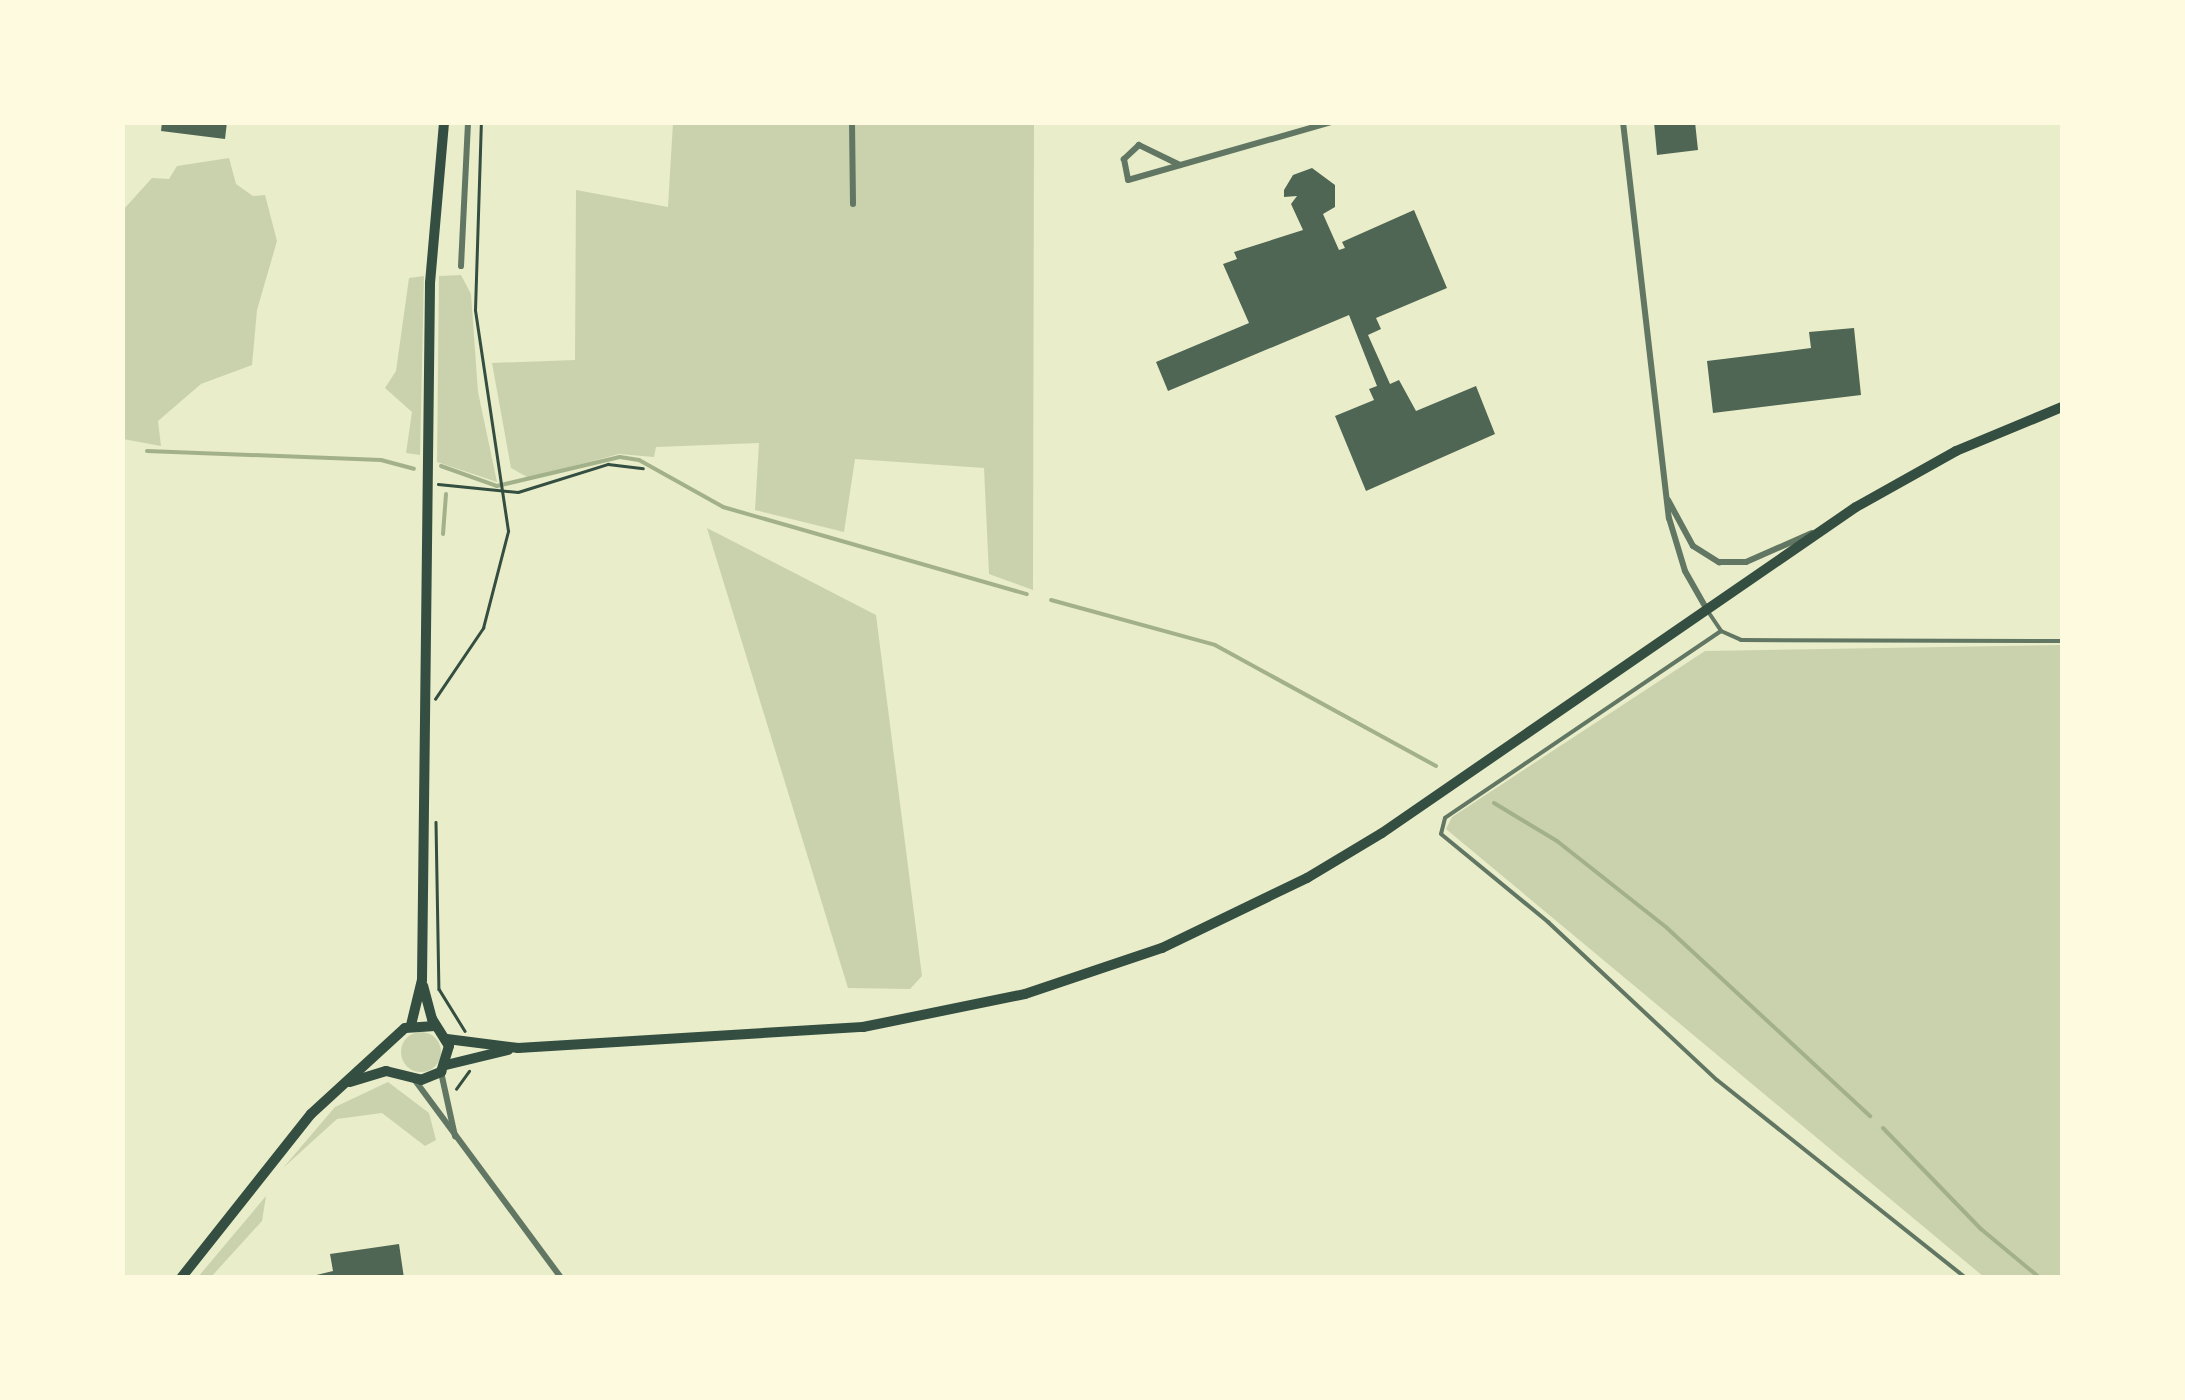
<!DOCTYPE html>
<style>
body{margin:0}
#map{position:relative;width:2185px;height:1400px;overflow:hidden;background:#e9edc9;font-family:"DM Sans",sans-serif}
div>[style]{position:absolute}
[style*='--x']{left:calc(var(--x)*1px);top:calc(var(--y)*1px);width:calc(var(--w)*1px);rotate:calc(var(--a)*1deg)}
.green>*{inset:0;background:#cad2ad}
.round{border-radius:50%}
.stream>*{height:4px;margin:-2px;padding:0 2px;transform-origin:2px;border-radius:2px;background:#a3b18a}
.building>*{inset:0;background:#4f6655}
.path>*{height:2.5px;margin:-1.25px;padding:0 1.25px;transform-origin:1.25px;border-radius:1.25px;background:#344e41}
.service>*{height:4px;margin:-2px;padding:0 2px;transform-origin:2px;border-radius:2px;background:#617663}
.minor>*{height:6px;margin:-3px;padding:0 3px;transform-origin:3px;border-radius:3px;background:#617663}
.primary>*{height:10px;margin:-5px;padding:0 5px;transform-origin:5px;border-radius:5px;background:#344e41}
span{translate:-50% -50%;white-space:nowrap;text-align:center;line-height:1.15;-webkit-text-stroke:8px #fefae0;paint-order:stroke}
.frame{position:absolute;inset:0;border:125px solid #fefae0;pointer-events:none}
</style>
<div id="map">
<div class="green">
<div style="clip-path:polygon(673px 123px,1034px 123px,1033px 590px,989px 574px,984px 468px,855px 459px,844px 532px,755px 510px,759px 443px,656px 447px,654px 457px,619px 454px,529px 478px,511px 468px,492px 363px,575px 360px,576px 190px,668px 207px)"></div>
<div style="clip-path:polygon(229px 158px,236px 184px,253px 196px,265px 195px,277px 241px,257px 310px,252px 365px,201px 384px,158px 421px,161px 446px,123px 439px,123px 210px,152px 178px,169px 179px,177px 166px)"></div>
<div style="clip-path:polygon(461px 275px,471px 294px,478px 392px,497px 482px,437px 462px,439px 276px)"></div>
<div style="clip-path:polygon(424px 276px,420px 455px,406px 453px,412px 412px,385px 388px,396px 371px,409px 278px)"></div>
<div style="clip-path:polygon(707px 528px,876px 615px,922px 976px,910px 989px,848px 988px)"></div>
<div style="clip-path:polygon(2062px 645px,2062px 1277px,1984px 1277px,1446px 829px,1452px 817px,1705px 651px)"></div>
<div class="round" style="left:401px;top:1032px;width:40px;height:40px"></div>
<div style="clip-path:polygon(388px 1082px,429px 1113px,436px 1140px,425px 1146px,382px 1113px,337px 1119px,283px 1168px,335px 1107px)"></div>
<div style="clip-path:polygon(266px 1196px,262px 1221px,211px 1277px,198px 1277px)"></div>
</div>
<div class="stream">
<div style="--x:147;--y:451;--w:234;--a:2.2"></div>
<div style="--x:381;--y:460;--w:34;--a:15"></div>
<div style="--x:441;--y:466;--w:59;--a:19.7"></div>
<div style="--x:497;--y:486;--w:126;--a:-13.3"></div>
<div style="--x:620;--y:457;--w:19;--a:9"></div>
<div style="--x:639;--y:460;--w:96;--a:29.2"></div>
<div style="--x:723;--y:507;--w:316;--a:16"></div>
<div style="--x:443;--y:534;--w:40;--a:-85.7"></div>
<div style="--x:1051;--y:600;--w:170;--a:15.3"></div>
<div style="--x:1215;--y:645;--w:252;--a:28.7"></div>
<div style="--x:1494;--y:803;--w:74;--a:31.1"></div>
<div style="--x:1557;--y:841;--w:140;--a:38.3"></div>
<div style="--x:1667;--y:928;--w:277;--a:42.8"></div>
<div style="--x:1883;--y:1128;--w:141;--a:45.9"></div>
<div style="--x:1981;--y:1229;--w:77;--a:39.7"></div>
</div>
<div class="building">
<div style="clip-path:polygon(162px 122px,227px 122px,225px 139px,161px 131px)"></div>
<div style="clip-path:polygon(1654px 122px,1695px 122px,1698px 150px,1657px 155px)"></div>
<div style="clip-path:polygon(1312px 168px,1335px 185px,1335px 207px,1323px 214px,1339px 250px,1345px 248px,1342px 242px,1414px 210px,1447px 288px,1376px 318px,1381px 329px,1368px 335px,1390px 384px,1399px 380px,1416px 411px,1476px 386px,1495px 434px,1366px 491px,1335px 416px,1374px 400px,1369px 389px,1377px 386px,1349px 315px,1168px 391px,1156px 362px,1249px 323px,1223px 264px,1237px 259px,1234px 252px,1303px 230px,1291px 204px,1297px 196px,1284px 197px,1284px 190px,1293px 175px)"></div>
<div style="clip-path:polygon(1854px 328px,1861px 395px,1713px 413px,1707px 361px,1811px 348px,1809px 332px)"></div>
<div style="clip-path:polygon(399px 1244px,404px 1278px,304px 1278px,333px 1271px,330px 1254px)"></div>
</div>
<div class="path">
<div style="--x:438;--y:484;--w:80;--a:5.7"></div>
<div style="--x:518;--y:492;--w:94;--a:-17.3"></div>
<div style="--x:608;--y:464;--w:35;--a:7"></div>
<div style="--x:435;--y:699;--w:86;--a:-55.9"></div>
<div style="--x:483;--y:628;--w:100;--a:-75.5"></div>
<div style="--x:508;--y:531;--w:223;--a:-98.5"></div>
<div style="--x:475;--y:310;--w:188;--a:-88.2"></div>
<div style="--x:436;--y:822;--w:167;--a:89"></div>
<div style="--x:439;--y:989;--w:49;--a:58.2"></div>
<div style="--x:456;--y:1089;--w:22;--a:-54"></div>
</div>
<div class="service">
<div style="--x:1709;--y:613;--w:22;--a:56"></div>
<div style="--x:1721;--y:631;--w:22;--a:24"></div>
<div style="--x:1741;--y:640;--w:321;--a:0.2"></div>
<div style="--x:1721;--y:631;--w:333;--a:145.9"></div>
<div style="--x:1445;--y:818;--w:16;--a:104"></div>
<div style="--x:1441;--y:834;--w:139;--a:39.4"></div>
<div style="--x:1548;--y:922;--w:231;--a:43.1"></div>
<div style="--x:1717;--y:1080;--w:318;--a:38.5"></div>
</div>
<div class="minor">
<div style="--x:852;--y:122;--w:82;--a:89.3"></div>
<div style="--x:1623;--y:122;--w:399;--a:83.4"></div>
<div style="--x:1669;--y:518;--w:55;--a:73.2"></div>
<div style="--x:1685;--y:571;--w:43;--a:60.4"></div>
<div style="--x:1180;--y:165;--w:46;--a:-154"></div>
<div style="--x:1139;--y:145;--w:21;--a:137"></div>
<div style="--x:1124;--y:159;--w:21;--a:79"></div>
<div style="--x:1128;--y:180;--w:211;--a:-15.9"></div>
<div style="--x:461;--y:266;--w:144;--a:-87.2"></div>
<div style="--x:1668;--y:500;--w:52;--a:61.5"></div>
<div style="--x:1693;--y:546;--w:31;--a:32"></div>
<div style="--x:1719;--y:562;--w:27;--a:0"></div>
<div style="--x:1746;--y:562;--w:72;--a:-23.7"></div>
<div style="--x:441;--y:1072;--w:66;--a:77.7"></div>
<div style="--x:414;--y:1079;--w:247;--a:53.5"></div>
</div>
<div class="primary">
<div style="--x:411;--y:1025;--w:46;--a:-76.3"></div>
<div style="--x:422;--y:980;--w:697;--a:-89.34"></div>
<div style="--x:430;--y:283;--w:162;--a:-85"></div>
<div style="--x:447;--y:1039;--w:72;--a:7.2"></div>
<div style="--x:518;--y:1048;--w:346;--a:-3.5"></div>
<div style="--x:863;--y:1027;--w:165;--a:-11.5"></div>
<div style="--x:1025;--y:994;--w:145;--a:-18.6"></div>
<div style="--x:1162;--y:948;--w:161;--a:-25.8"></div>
<div style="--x:1307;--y:878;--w:87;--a:-31"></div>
<div style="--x:1382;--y:833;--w:575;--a:-34.52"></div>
<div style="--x:1856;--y:507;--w:115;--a:-29.2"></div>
<div style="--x:1956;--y:451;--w:115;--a:-22.5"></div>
<div style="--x:446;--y:1065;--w:64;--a:-13.6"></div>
<div style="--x:350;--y:1082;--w:38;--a:-17"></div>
<div style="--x:386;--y:1071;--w:36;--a:14"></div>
<div style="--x:421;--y:1080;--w:22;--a:-22"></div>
<div style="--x:441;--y:1072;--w:27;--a:-73"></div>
<div style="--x:449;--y:1046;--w:32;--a:-122"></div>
<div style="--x:432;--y:1019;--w:34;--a:-105"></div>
<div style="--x:181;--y:1278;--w:209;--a:-51.6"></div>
<div style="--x:311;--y:1114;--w:127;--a:-42.5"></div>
<div style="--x:405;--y:1028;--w:30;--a:-4"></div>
</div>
<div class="frame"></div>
</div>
